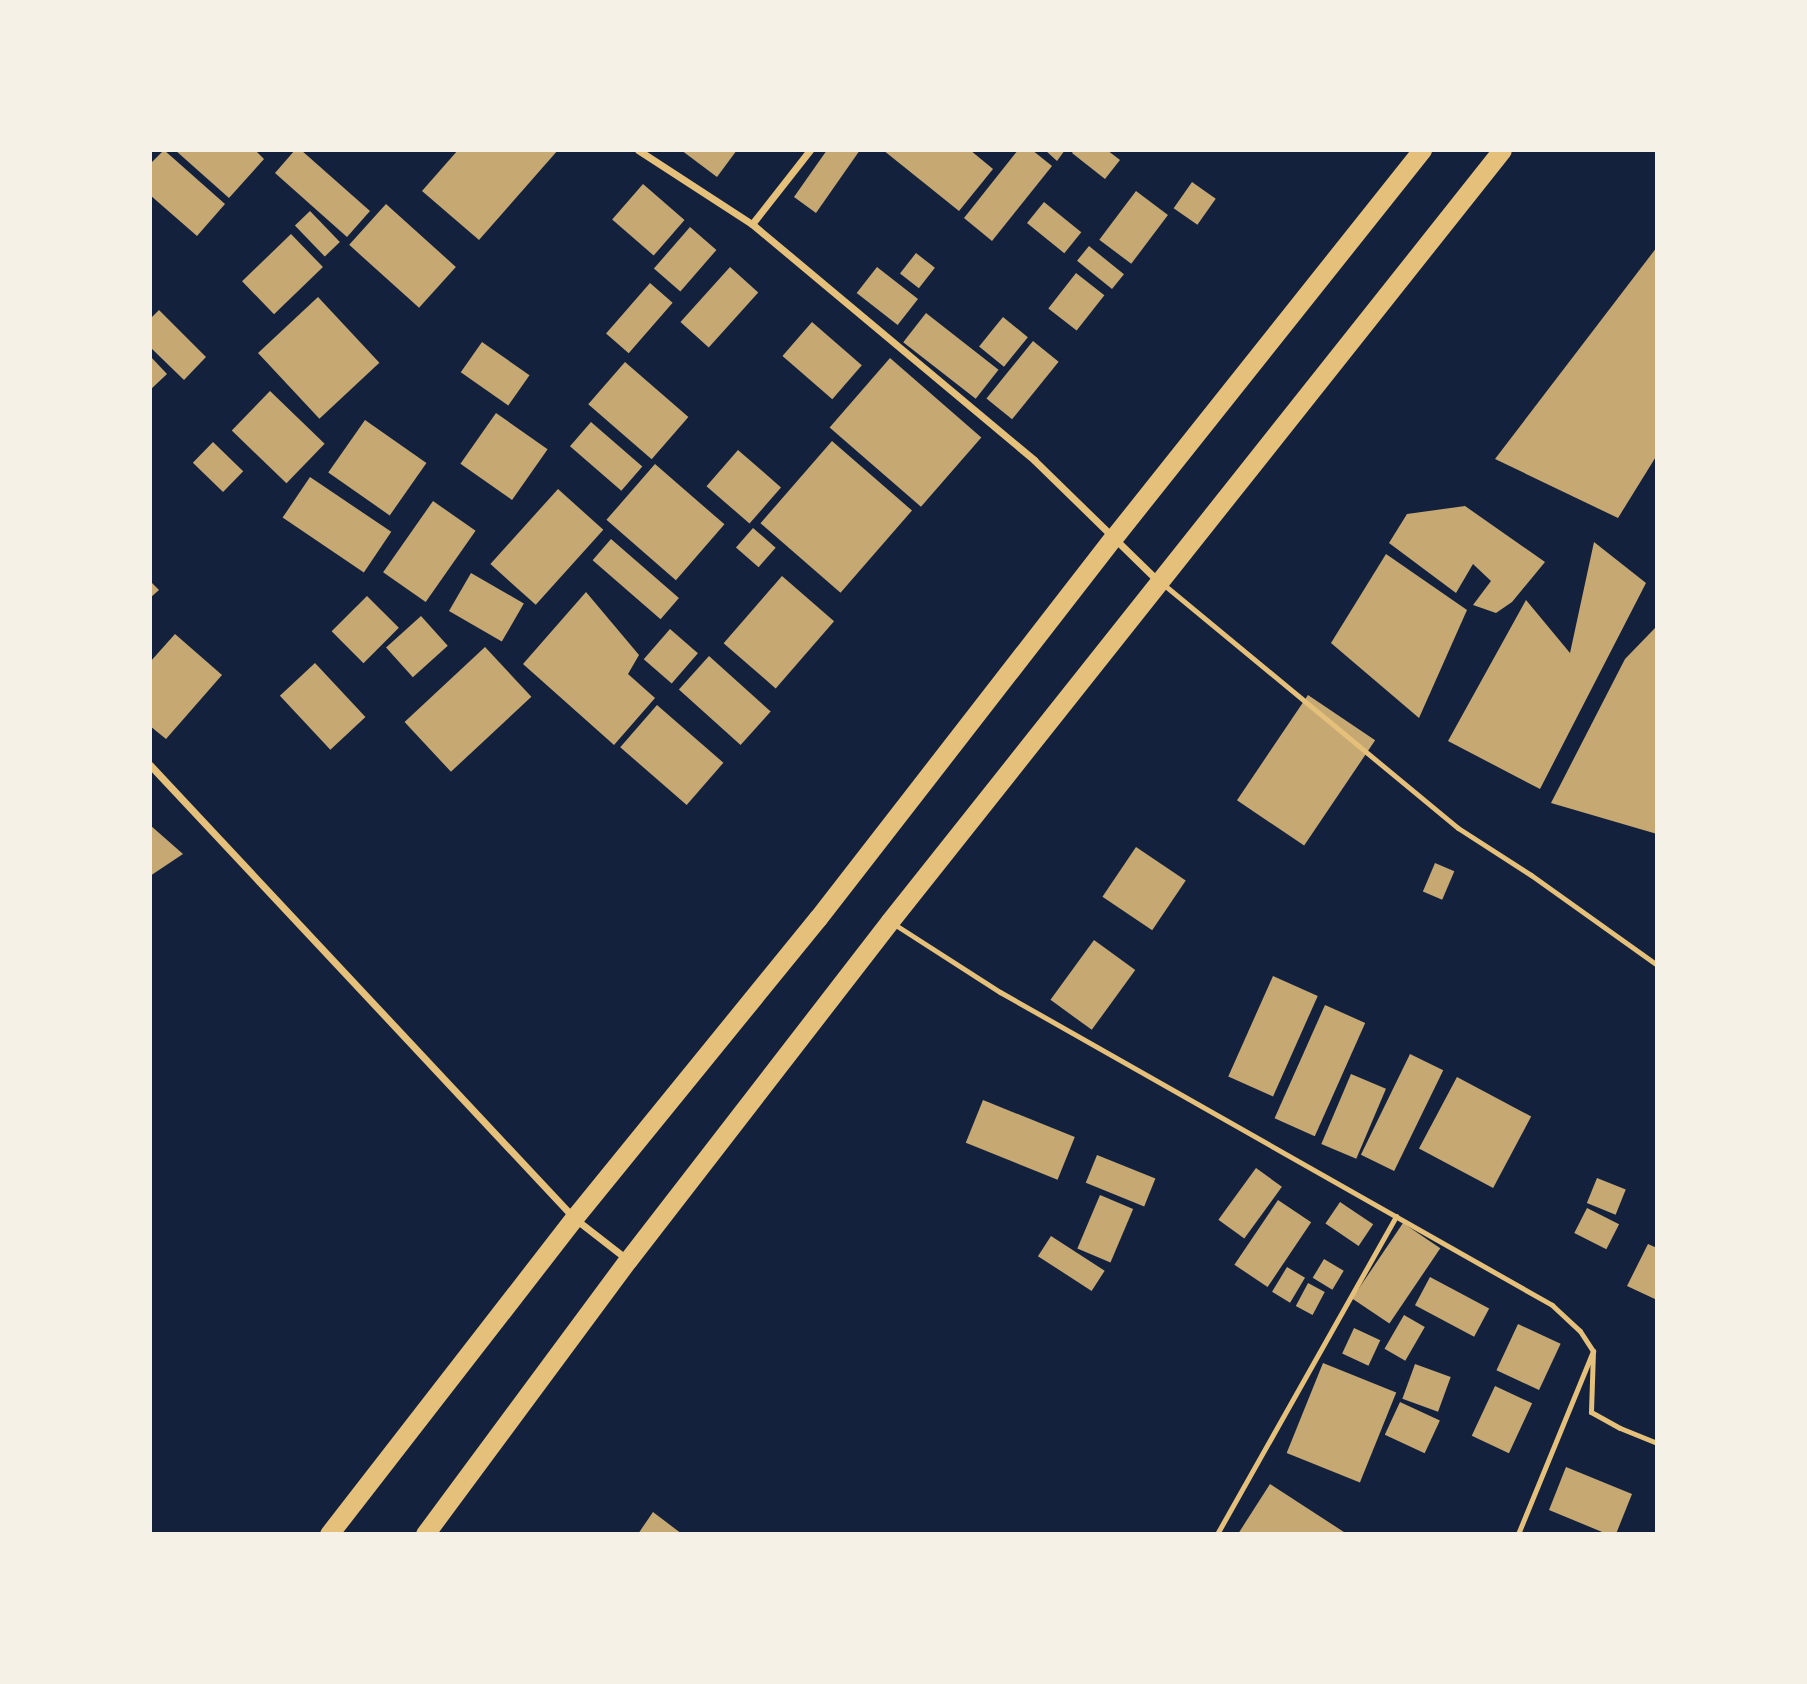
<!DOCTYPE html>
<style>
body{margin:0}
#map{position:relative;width:1807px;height:1684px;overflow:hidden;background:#14213d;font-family:"Roboto Condensed",sans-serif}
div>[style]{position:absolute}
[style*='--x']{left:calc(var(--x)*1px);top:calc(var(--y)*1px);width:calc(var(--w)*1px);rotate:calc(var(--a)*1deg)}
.building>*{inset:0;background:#c6a872;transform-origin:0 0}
.service>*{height:5px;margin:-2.5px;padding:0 2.5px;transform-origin:2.5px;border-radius:2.5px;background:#e5c07b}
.minor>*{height:7px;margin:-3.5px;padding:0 3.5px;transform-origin:3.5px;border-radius:3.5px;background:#e5c07b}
.trunk>*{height:19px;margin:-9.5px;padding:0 9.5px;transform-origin:9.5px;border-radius:9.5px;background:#e5c07b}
span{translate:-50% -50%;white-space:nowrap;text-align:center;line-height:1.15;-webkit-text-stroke:6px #f6f1e7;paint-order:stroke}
.frame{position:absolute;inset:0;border:152px solid #f6f1e7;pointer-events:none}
</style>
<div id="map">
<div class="building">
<div style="clip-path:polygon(164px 150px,225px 204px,197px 236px,150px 195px,150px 164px)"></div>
<div style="clip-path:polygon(175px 150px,255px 150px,264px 159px,229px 198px)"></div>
<div style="clip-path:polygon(295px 150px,301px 150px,370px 211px,347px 237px,275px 173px)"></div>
<div style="clip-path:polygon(458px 150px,558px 150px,479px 240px,422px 191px)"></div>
<div style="clip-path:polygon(681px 150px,737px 150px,717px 177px)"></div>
<div style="clip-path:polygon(827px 150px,860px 150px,816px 213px,794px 197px)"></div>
<div style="clip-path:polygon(883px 150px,970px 150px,993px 169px,959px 211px)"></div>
<div style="clip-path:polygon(1018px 150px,1032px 150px,1052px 166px,992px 241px,964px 218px)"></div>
<div style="clip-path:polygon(1045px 150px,1065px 150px,1057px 161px)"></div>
<div style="clip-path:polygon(1074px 150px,1107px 150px,1120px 160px,1105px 179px,1072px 153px)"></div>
<div style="left:1192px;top:182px;width:29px;height:32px;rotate:35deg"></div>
<div style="left:643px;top:184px;width:55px;height:47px;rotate:41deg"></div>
<div style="left:1136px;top:191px;width:40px;height:61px;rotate:37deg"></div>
<div style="left:1044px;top:202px;width:48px;height:27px;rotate:39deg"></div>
<div style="left:386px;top:204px;width:94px;height:55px;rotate:42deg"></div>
<div style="left:310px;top:211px;width:43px;height:21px;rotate:46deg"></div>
<div style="left:690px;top:227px;width:35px;height:55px;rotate:41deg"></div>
<div style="left:291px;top:234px;width:46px;height:68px;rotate:46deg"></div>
<div style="left:1089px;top:246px;width:45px;height:19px;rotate:39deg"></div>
<div style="clip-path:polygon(1657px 247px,1657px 455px,1618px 518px,1495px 459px)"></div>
<div style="left:916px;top:253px;width:24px;height:26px;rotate:38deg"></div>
<div style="left:730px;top:267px;width:38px;height:74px;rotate:42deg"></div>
<div style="left:877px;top:267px;width:52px;height:33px;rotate:38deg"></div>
<div style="left:1076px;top:273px;width:36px;height:45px;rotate:38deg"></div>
<div style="left:650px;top:283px;width:30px;height:67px;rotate:41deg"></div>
<div style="left:318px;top:297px;width:90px;height:82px;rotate:47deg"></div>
<div style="clip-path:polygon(159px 310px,206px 357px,184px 380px,150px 347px,150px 319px)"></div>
<div style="left:926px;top:313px;width:92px;height:37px;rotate:38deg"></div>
<div style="left:1003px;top:317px;width:32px;height:38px;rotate:39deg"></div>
<div style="left:812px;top:322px;width:66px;height:45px;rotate:41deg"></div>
<div style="left:1033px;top:341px;width:33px;height:74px;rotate:39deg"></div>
<div style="left:482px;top:342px;width:58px;height:37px;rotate:35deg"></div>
<div style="clip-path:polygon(150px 356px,167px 374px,150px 390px)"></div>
<div style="left:890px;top:358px;width:121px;height:92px;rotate:41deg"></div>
<div style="left:625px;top:362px;width:84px;height:56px;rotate:41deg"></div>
<div style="left:270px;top:391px;width:76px;height:55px;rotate:44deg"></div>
<div style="left:496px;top:413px;width:63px;height:62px;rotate:35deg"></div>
<div style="left:365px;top:420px;width:75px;height:64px;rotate:35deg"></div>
<div style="left:591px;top:422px;width:68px;height:32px;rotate:41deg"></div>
<div style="left:832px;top:441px;width:106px;height:109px;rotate:41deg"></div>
<div style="left:213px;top:442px;width:42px;height:29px;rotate:44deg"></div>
<div style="left:738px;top:450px;width:57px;height:48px;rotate:41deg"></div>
<div style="left:655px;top:464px;width:92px;height:74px;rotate:41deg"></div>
<div style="left:310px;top:477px;width:98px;height:49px;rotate:34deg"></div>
<div style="left:558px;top:489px;width:61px;height:101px;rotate:42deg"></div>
<div style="left:433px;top:501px;width:52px;height:87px;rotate:35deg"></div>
<div style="clip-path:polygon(1465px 506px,1545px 562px,1512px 602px,1496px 613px,1473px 605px,1491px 581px,1473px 564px,1456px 593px,1389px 543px,1407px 514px)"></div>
<div style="left:753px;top:528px;width:30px;height:26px;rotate:41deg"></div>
<div style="left:611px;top:539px;width:90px;height:28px;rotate:41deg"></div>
<div style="clip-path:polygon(1594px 542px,1646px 583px,1540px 789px,1448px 741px,1526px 600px,1570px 653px)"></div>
<div style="clip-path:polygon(1386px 554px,1467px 610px,1419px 718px,1331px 643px)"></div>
<div style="left:471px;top:573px;width:61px;height:44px;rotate:30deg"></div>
<div style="left:782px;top:576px;width:69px;height:89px;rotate:41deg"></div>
<div style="clip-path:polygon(150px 581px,159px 590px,150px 598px)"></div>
<div style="clip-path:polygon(586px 592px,639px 655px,628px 674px,655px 698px,614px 745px,523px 664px)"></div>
<div style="left:367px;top:596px;width:45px;height:50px;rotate:45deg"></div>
<div style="left:421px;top:616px;width:40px;height:47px;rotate:48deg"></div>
<div style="clip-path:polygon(1657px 626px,1657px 834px,1551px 803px,1625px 659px)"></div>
<div style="left:670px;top:629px;width:37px;height:40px;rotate:41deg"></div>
<div style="clip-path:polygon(175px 634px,222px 675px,166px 739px,150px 726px,150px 662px)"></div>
<div style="left:485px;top:647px;width:68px;height:110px;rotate:47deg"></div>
<div style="left:709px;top:656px;width:83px;height:45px;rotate:42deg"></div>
<div style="left:315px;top:663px;width:74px;height:48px;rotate:47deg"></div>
<div style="left:1308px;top:695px;width:81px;height:127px;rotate:34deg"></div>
<div style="left:657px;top:705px;width:88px;height:56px;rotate:41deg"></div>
<div style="clip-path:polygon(150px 825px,183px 854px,150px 876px)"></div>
<div style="left:1136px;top:847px;width:60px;height:60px;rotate:34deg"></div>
<div style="left:1435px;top:863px;width:21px;height:31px;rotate:23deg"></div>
<div style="left:1094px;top:940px;width:51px;height:74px;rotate:36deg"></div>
<div style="left:1273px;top:976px;width:49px;height:110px;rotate:24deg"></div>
<div style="left:1325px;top:1005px;width:44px;height:124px;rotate:24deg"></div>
<div style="left:1410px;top:1054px;width:37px;height:112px;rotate:26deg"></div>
<div style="left:1351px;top:1074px;width:38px;height:76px;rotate:23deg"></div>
<div style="left:1457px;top:1077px;width:84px;height:81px;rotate:28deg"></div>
<div style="left:983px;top:1100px;width:99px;height:46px;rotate:22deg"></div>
<div style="left:1097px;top:1155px;width:63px;height:30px;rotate:22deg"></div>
<div style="left:1256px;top:1168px;width:32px;height:64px;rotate:36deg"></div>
<div style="left:1597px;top:1178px;width:31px;height:27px;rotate:22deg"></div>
<div style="left:1100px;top:1195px;width:36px;height:58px;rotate:23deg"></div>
<div style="left:1278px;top:1200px;width:40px;height:78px;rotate:34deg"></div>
<div style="left:1340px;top:1202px;width:40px;height:26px;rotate:34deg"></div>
<div style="left:1587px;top:1208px;width:36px;height:28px;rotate:27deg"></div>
<div style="left:1403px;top:1223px;width:45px;height:91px;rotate:34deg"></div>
<div style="left:1051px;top:1236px;width:64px;height:24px;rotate:33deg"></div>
<div style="clip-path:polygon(1648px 1244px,1657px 1248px,1657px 1300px,1627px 1286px)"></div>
<div style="left:1324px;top:1259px;width:23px;height:22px;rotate:31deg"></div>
<div style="left:1287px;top:1267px;width:21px;height:29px;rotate:31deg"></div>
<div style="left:1430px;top:1277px;width:67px;height:32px;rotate:28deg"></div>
<div style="left:1308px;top:1283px;width:19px;height:26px;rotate:28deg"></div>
<div style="left:1404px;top:1315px;width:24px;height:39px;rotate:30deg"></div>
<div style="left:1518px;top:1324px;width:47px;height:51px;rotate:25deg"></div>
<div style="left:1354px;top:1328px;width:29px;height:28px;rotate:25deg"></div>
<div style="left:1323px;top:1363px;width:79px;height:97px;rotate:22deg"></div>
<div style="left:1415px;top:1364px;width:38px;height:37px;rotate:20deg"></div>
<div style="left:1495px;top:1386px;width:41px;height:55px;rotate:25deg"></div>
<div style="left:1400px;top:1402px;width:44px;height:36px;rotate:25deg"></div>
<div style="clip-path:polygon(1566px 1467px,1632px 1494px,1616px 1534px,1607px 1534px,1549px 1510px)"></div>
<div style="clip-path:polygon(1270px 1484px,1347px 1534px,1238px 1534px)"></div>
<div style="clip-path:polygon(653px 1512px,682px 1534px,638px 1534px)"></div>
</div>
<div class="service">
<div style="--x:1163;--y:584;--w:383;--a:39.6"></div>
<div style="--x:1458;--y:828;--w:87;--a:32.8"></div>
<div style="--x:1531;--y:875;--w:155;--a:35.5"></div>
<div style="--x:894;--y:924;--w:126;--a:32.7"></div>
<div style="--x:1000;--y:992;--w:635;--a:29.55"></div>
<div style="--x:1552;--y:1305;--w:38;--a:43"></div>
<div style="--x:1580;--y:1331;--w:24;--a:57"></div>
<div style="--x:1217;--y:1534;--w:365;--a:-60.6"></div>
<div style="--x:1518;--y:1534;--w:198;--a:-67.7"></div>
<div style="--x:1593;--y:1351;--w:61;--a:91.9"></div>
<div style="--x:1591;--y:1412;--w:33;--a:29"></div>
<div style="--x:1620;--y:1428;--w:40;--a:22"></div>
</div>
<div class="minor">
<div style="--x:638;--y:150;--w:136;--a:33"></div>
<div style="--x:752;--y:224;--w:368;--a:39.9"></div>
<div style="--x:1034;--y:460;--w:172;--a:44.3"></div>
<div style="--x:752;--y:224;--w:94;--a:-51.9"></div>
<div style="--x:150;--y:765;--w:620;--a:46.89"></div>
<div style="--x:574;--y:1218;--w:68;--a:37.9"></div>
</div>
<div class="trunk">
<div style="--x:329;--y:1534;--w:400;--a:-52.2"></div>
<div style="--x:574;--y:1218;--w:387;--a:-50.9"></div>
<div style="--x:818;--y:918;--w:482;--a:-52.2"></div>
<div style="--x:1114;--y:537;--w:495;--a:-51.5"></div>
<div style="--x:425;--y:1534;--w:341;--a:-53.5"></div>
<div style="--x:628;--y:1260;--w:428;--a:-52.3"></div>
<div style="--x:890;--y:921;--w:984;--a:-51.56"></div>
</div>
<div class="frame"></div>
</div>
